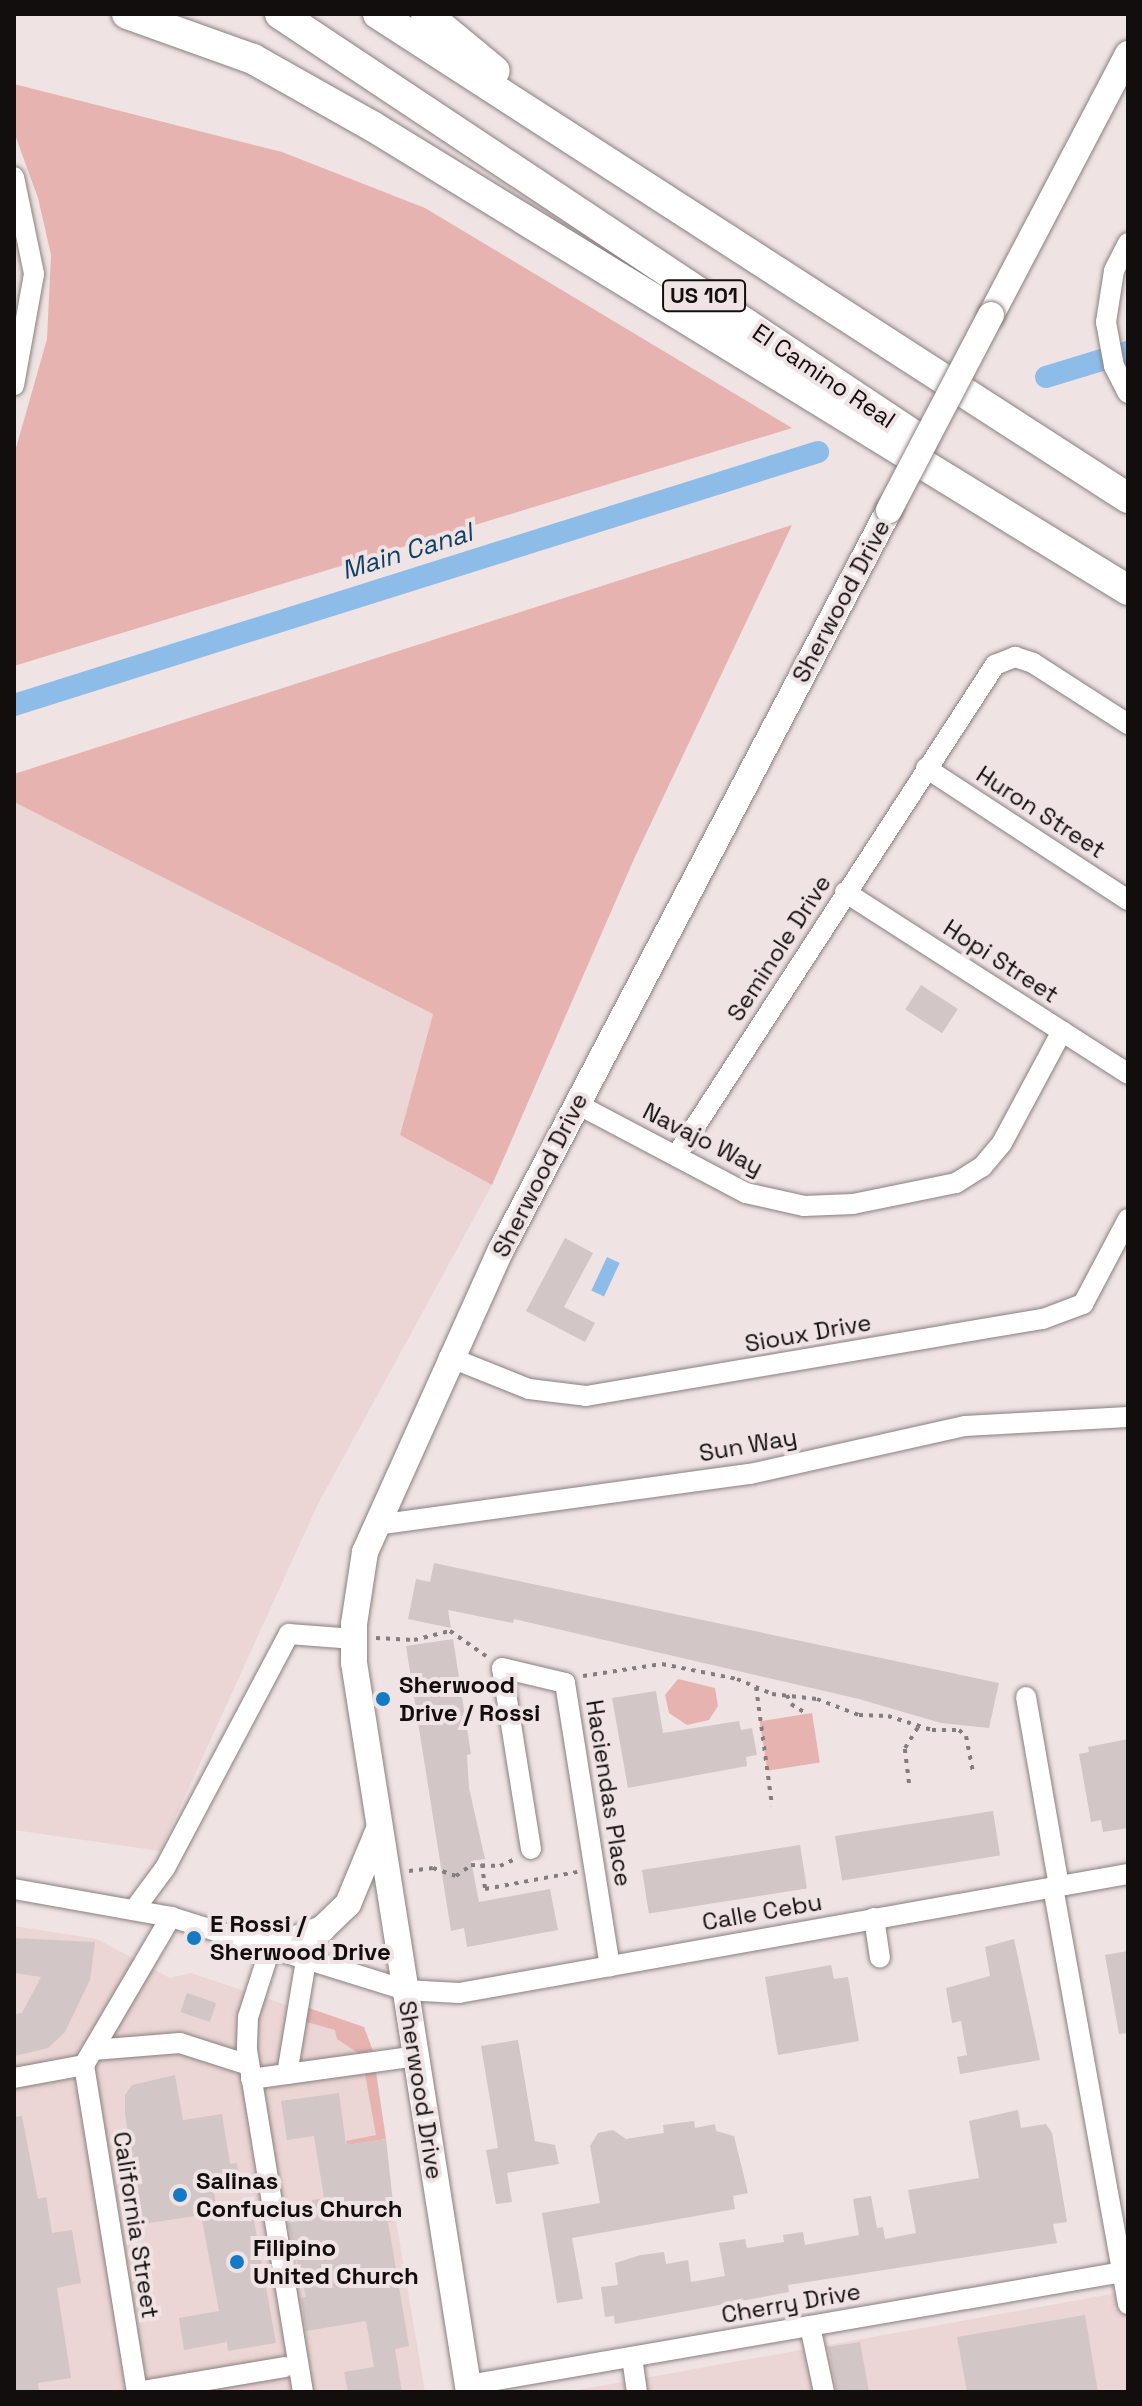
<!DOCTYPE html>
<style>
body{margin:0}
#map{position:relative;width:1142px;height:2406px;overflow:hidden;background:#efe4e3;font-family:"Space Grotesk",sans-serif}
div>[style]{position:absolute}
[style*='--x']{left:calc(var(--x)*1px);top:calc(var(--y)*1px);width:calc(var(--w)*1px);rotate:calc(var(--a)*1deg)}
.built>*{inset:0;background:#ebd6d5}
.green>*{inset:0;background:#e6b3b1;transform-origin:0 0}
.water>*{inset:0;background:#8ebce8;transform-origin:0 0}
.canal>*{height:22px;margin:-11px;padding:0 11px;transform-origin:11px;border-radius:11px;background:#8ebce8}
.building>*{inset:0;background:#d2c6c6;transform-origin:0 0}
.path>*{height:4px;margin-top:-2px;transform-origin:0;background:repeating-linear-gradient(90deg,#857d7d 0 4px,transparent 0 10px)}
.roads{filter:drop-shadow(0 0 2px #897f7e) drop-shadow(0 0 2px #897f7e)}
.minor>*{height:20px;margin:-10px;padding:0 10px;transform-origin:10px;border-radius:10px;background:#fff}
.major>*{height:26px;margin:-13px;padding:0 13px;transform-origin:13px;border-radius:13px;background:#fff}
.highway>*{height:30px;margin:-15px;padding:0 15px;transform-origin:15px;border-radius:15px;background:#fff}
.bridges{filter:drop-shadow(0 0 2px #897f7e) drop-shadow(0 0 2px #897f7e)}
.major-bridge>*{height:26px;margin:-13px;padding:0 13px;transform-origin:13px;border-radius:13px;background:#fff}
.dots>*{width:22px;height:22px;translate:-50% -50%;box-sizing:border-box;border:4px solid #efe4e3;border-radius:50%}
span{translate:-50% -50%;white-space:nowrap;text-align:center;line-height:1.15;-webkit-text-stroke:8px #efe4e3;paint-order:stroke}
.shield-label span{padding:2px 6px;background:#efe4e3;border:2px solid;border-radius:6px;-webkit-text-stroke-width:0}
.shield-label{font-size:22px;color:#120e0e;font-weight:700}
.street-label{font-size:24px;color:#120e0e}
.poi-label{font-size:24px;color:#120e0e;font-weight:700}
.left{translate:0 -50%;text-align:left}
.water-label{font-size:26px;color:#0c4069;font-style:italic}
.frame{position:absolute;inset:0;border:16px solid #120e0e;pointer-events:none}
</style>
<div id="map">
<div class="built">
<div style="clip-path:polygon(14px 802px,433px 1014px,400px 1135px,492px 1185px,318px 1504px,160px 1851px,14px 1830px)"></div>
<div style="clip-path:polygon(14px 1926px,97px 1939px,170px 1978px,191px 1973px,364px 2031px,425px 2392px,14px 2392px)"></div>
<div style="clip-path:polygon(1128px 2291px,1128px 2392px,567px 2392px)"></div>
</div>
<div class="green">
<div style="clip-path:polygon(14px 84px,282px 152px,425px 208px,792px 428px,14px 666px,14px 455px,47px 339px,51px 255px,38px 198px,14px 132px)"></div>
<div style="clip-path:polygon(792px 525px,634px 859px,492px 1185px,400px 1135px,433px 1014px,14px 802px,14px 774px)"></div>
<div style="clip-path:polygon(678px 1679px,715px 1688px,718px 1706px,709px 1720px,687px 1725px,669px 1713px,665px 1695px)"></div>
<div style="left:812px;top:1713px;width:50px;height:53px;rotate:81deg"></div>
<div style="clip-path:polygon(303px 2006px,364px 2027px,373px 2051px,358px 2053px,337px 2039px,335px 2030px,307px 2022px)"></div>
<div style="clip-path:polygon(376px 2072px,386px 2139px,347px 2145px,346px 2141px,376px 2135px,365px 2074px)"></div>
</div>
<div class="water">
<div style="left:607px;top:1257px;width:14px;height:37px;rotate:25deg"></div>
</div>
<div class="canal">
<div style="--x:1046;--y:377;--w:86;--a:-17"></div>
<div style="--x:14;--y:705;--w:843;--a:-17.47"></div>
</div>
<div class="building">
<div style="left:921px;top:985px;width:44px;height:29px;rotate:33deg"></div>
<div style="clip-path:polygon(565px 1238px,593px 1253px,564px 1307px,595px 1323px,585px 1342px,526px 1311px)"></div>
<div style="clip-path:polygon(434px 1563px,999px 1683px,989px 1728px,941px 1723px,859px 1699px,514px 1619px,513px 1623px,448px 1610px,451px 1628px,408px 1619px,416px 1579px,430px 1582px)"></div>
<div style="clip-path:polygon(453px 1639px,471px 1754px,467px 1755px,469px 1788px,485px 1859px,471px 1861px,479px 1902px,550px 1889px,558px 1930px,467px 1947px,464px 1928px,451px 1931px,406px 1646px)"></div>
<div style="clip-path:polygon(656px 1691px,663px 1733px,739px 1721px,741px 1730px,752px 1728px,757px 1755px,746px 1757px,747px 1766px,628px 1788px,612px 1698px)"></div>
<div style="clip-path:polygon(1128px 1739px,1128px 1828px,1103px 1832px,1101px 1820px,1091px 1822px,1079px 1754px,1089px 1752px,1088px 1747px)"></div>
<div style="left:993px;top:1811px;width:45px;height:160px;rotate:81deg"></div>
<div style="left:800px;top:1845px;width:44px;height:160px;rotate:81deg"></div>
<div style="clip-path:polygon(14px 1938px,95px 1942px,90px 1980px,65px 2032px,48px 2048px,15px 2056px,14px 2014px,22px 2013px,41px 1977px,14px 1973px)"></div>
<div style="clip-path:polygon(1014px 1939px,1040px 2060px,960px 2074px,957px 2057px,967px 2055px,961px 2021px,952px 2023px,946px 1988px,990px 1976px,985px 1947px)"></div>
<div style="clip-path:polygon(1128px 1951px,1128px 2033px,1119px 2034px,1105px 1955px)"></div>
<div style="clip-path:polygon(831px 1965px,834px 1979px,848px 1977px,859px 2041px,778px 2055px,765px 1977px)"></div>
<div style="left:187px;top:1993px;width:31px;height:20px;rotate:19deg"></div>
<div style="clip-path:polygon(518px 2040px,535px 2141px,555px 2145px,559px 2164px,507px 2173px,512px 2202px,496px 2204px,486px 2150px,498px 2148px,481px 2046px)"></div>
<div style="clip-path:polygon(175px 2075px,183px 2120px,222px 2114px,230px 2164px,237px 2163px,240px 2183px,213px 2187px,219px 2221px,253px 2215px,276px 2343px,228px 2351px,227px 2342px,184px 2350px,179px 2318px,219px 2311px,201px 2215px,143px 2224px,125px 2115px,125px 2095px,132px 2085px)"></div>
<div style="clip-path:polygon(339px 2093px,346px 2145px,386px 2139px,395px 2221px,388px 2222px,409px 2346px,395px 2349px,402px 2392px,348px 2392px,344px 2372px,374px 2367px,366px 2321px,306px 2331px,301px 2298px,306px 2297px,288px 2223px,316px 2218px,312px 2200px,324px 2198px,314px 2136px,287px 2140px,281px 2101px)"></div>
<div style="clip-path:polygon(1018px 2110px,1021px 2128px,1046px 2124px,1052px 2133px,1067px 2222px,1053px 2224px,1057px 2243px,788px 2285px,789px 2292px,649px 2318px,615px 2324px,614px 2316px,605px 2317px,601px 2287px,618px 2285px,615px 2263px,641px 2255px,664px 2252px,666px 2264px,688px 2260px,691px 2282px,725px 2276px,719px 2243px,745px 2239px,747px 2248px,784px 2242px,783px 2235px,803px 2232px,805px 2245px,859px 2235px,853px 2199px,871px 2196px,877px 2228px,883px 2227px,885px 2239px,916px 2233px,908px 2190px,979px 2178px,969px 2121px)"></div>
<div style="clip-path:polygon(22px 2116px,38px 2199px,46px 2197px,52px 2233px,72px 2230px,81px 2283px,57px 2288px,71px 2378px,38px 2383px,39px 2392px,14px 2392px,14px 2117px)"></div>
<div style="clip-path:polygon(694px 2121px,695px 2128px,715px 2124px,716px 2131px,734px 2136px,748px 2193px,733px 2196px,735px 2209px,572px 2238px,583px 2299px,557px 2303px,542px 2213px,600px 2203px,590px 2146px,598px 2133px,613px 2130px,626px 2139px,664px 2133px,663px 2125px)"></div>
<div style="clip-path:polygon(1085px 2315px,1098px 2392px,967px 2392px,957px 2337px)"></div>
<div style="clip-path:polygon(860px 2342px,869px 2392px,837px 2392px,828px 2347px)"></div>
</div>
<div class="path">
<div style="--x:376;--y:1638;--w:38;--a:3"></div>
<div style="--x:414;--y:1640;--w:37;--a:-14"></div>
<div style="--x:450;--y:1631;--w:44;--a:34.8"></div>
<div style="--x:583;--y:1676;--w:80;--a:-8.6"></div>
<div style="--x:662;--y:1664;--w:76;--a:11.3"></div>
<div style="--x:737;--y:1679;--w:38;--a:23"></div>
<div style="--x:772;--y:1694;--w:45;--a:6.3"></div>
<div style="--x:817;--y:1699;--w:45;--a:20.9"></div>
<div style="--x:859;--y:1715;--w:29;--a:2"></div>
<div style="--x:888;--y:1716;--w:46;--a:17.7"></div>
<div style="--x:932;--y:1730;--w:27;--a:0"></div>
<div style="--x:959;--y:1730;--w:9;--a:41"></div>
<div style="--x:966;--y:1736;--w:37;--a:79"></div>
<div style="--x:756;--y:1687;--w:120;--a:82.3"></div>
<div style="--x:787;--y:1695;--w:10;--a:66"></div>
<div style="--x:791;--y:1704;--w:19;--a:32"></div>
<div style="--x:909;--y:1783;--w:35;--a:-97"></div>
<div style="--x:905;--y:1748;--w:25;--a:-58"></div>
<div style="--x:482;--y:1864;--w:25;--a:83"></div>
<div style="--x:485;--y:1889;--w:94;--a:-10.5"></div>
<div style="--x:409;--y:1871;--w:24;--a:-7"></div>
<div style="--x:433;--y:1868;--w:24;--a:19"></div>
<div style="--x:456;--y:1876;--w:19;--a:-36"></div>
<div style="--x:471;--y:1865;--w:29;--a:2"></div>
<div style="--x:500;--y:1866;--w:17;--a:-25"></div>
</div>
<div class="roads">
<div class="minor">
<div style="--x:14;--y:177;--w:99;--a:78.3"></div>
<div style="--x:34;--y:274;--w:113;--a:100.2"></div>
<div style="--x:1128;--y:243;--w:31;--a:117"></div>
<div style="--x:1114;--y:271;--w:52;--a:98.9"></div>
<div style="--x:1106;--y:322;--w:45;--a:79.7"></div>
<div style="--x:1114;--y:366;--w:30;--a:63"></div>
<div style="--x:926;--y:768;--w:241;--a:33.2"></div>
<div style="--x:845;--y:892;--w:336;--a:32.7"></div>
<div style="--x:577;--y:1104;--w:191;--a:27.8"></div>
<div style="--x:746;--y:1193;--w:59;--a:12.6"></div>
<div style="--x:804;--y:1206;--w:49;--a:-2.3"></div>
<div style="--x:853;--y:1204;--w:105;--a:-11.5"></div>
<div style="--x:956;--y:1183;--w:31;--a:-32"></div>
<div style="--x:982;--y:1167;--w:31;--a:-50"></div>
<div style="--x:1002;--y:1143;--w:127;--a:-61.8"></div>
<div style="--x:676;--y:1156;--w:586;--a:-56.99"></div>
<div style="--x:995;--y:665;--w:22;--a:-22"></div>
<div style="--x:1015;--y:657;--w:19;--a:18"></div>
<div style="--x:1033;--y:663;--w:113;--a:32.7"></div>
<div style="--x:449;--y:1357;--w:86;--a:21.8"></div>
<div style="--x:529;--y:1389;--w:57;--a:7"></div>
<div style="--x:586;--y:1396;--w:463;--a:-9.6"></div>
<div style="--x:1043;--y:1319;--w:43;--a:-20.6"></div>
<div style="--x:1083;--y:1304;--w:96;--a:-62.1"></div>
<div style="--x:376;--y:1525;--w:377;--a:-7.8"></div>
<div style="--x:750;--y:1474;--w:220;--a:-12.6"></div>
<div style="--x:965;--y:1426;--w:163;--a:-3.2"></div>
<div style="--x:1026;--y:1697;--w:192;--a:80.1"></div>
<div style="--x:531;--y:1849;--w:183;--a:-99.1"></div>
<div style="--x:502;--y:1668;--w:65;--a:13.4"></div>
<div style="--x:565;--y:1683;--w:287;--a:81"></div>
<div style="--x:1053;--y:1887;--w:424;--a:79.8"></div>
<div style="--x:14;--y:1889;--w:159;--a:10.1"></div>
<div style="--x:171;--y:1917;--w:245;--a:17.3"></div>
<div style="--x:405;--y:1990;--w:54;--a:3.2"></div>
<div style="--x:459;--y:1993;--w:680;--a:-10.09"></div>
<div style="--x:134;--y:1910;--w:52;--a:-53.6"></div>
<div style="--x:165;--y:1868;--w:265;--a:-62.1"></div>
<div style="--x:289;--y:1634;--w:65;--a:4.4"></div>
<div style="--x:874;--y:1918;--w:40;--a:81.5"></div>
<div style="--x:270;--y:1949;--w:71;--a:107.9"></div>
<div style="--x:248;--y:2017;--w:33;--a:92"></div>
<div style="--x:247;--y:2050;--w:347;--a:80.7"></div>
<div style="--x:93;--y:2050;--w:87;--a:-4.6"></div>
<div style="--x:180;--y:2043;--w:72;--a:17.7"></div>
<div style="--x:84;--y:2065;--w:331;--a:80.8"></div>
<div style="--x:287;--y:2074;--w:116;--a:-80.5"></div>
<div style="--x:14;--y:2078;--w:71;--a:-10.5"></div>
<div style="--x:84;--y:2065;--w:172;--a:-59.6"></div>
<div style="--x:251;--y:2079;--w:167;--a:-7.9"></div>
<div style="--x:810;--y:2326;--w:67;--a:78"></div>
<div style="--x:632;--y:2357;--w:35;--a:82"></div>
<div style="--x:468;--y:2385;--w:665;--a:-9.79"></div>
<div style="--x:137;--y:2392;--w:150;--a:-9.6"></div>
</div>
<div class="major">
<div style="--x:991;--y:315;--w:295;--a:-62.3"></div>
<div style="--x:270;--y:1949;--w:56;--a:-21"></div>
<div style="--x:322;--y:1929;--w:36;--a:-44"></div>
<div style="--x:348;--y:1904;--w:81;--a:-67.5"></div>
<div style="--x:469;--y:2392;--w:738;--a:-98.96"></div>
<div style="--x:354;--y:1663;--w:39;--a:-90"></div>
<div style="--x:354;--y:1624;--w:73;--a:-81.3"></div>
<div style="--x:365;--y:1552;--w:331;--a:-65.8"></div>
<div style="--x:501;--y:1250;--w:836;--a:-62.33"></div>
</div>
<div class="highway">
<div style="--x:127;--y:14;--w:134;--a:19.7"></div>
<div style="--x:253;--y:59;--w:137;--a:29.4"></div>
<div style="--x:372;--y:126;--w:887;--a:31.54"></div>
<div style="--x:280;--y:14;--w:770;--a:33.61"></div>
<div style="--x:378;--y:14;--w:893;--a:32.84"></div>
<div style="--x:426;--y:14;--w:89;--a:39.6"></div>
</div>
</div>
<div class="bridges">
<div class="major-bridge">
<div style="--x:889;--y:510;--w:220;--a:-62.4"></div>
</div>
</div>
<div class="dots">
<div style="left:383px;top:1699px;background:#157ac5"></div>
<div style="left:194px;top:1938px;background:#157ac5"></div>
<div style="left:180px;top:2195px;background:#157ac5"></div>
<div style="left:237px;top:2262px;background:#157ac5"></div>
</div>
<div class="shield-label">
<span style="left:704px;top:296px">US 101</span>
</div>
<div class="street-label">
<span style="left:824px;top:376px;rotate:34deg">El Camino Real</span>
<span style="left:841px;top:601px;rotate:-62deg">Sherwood Drive</span>
<span style="left:1041px;top:812px;rotate:33deg">Huron Street</span>
<span style="left:779px;top:948px;rotate:-57deg">Seminole Drive</span>
<span style="left:1001px;top:961px;rotate:33deg">Hopi Street</span>
<span style="left:703px;top:1139px;rotate:27deg">Navajo Way</span>
<span style="left:540px;top:1175px;rotate:-63deg">Sherwood Drive</span>
<span style="left:808px;top:1333px;rotate:-10deg">Sioux Drive</span>
<span style="left:748px;top:1445px;rotate:-10deg">Sun Way</span>
<span style="left:609px;top:1793px;rotate:81deg">Haciendas Place</span>
<span style="left:762px;top:1912px;rotate:-10deg">Calle Cebu</span>
<span style="left:421px;top:2090px;rotate:81deg">Sherwood Drive</span>
<span style="left:136px;top:2225px;rotate:81deg">California Street</span>
<span style="left:791px;top:2303px;rotate:-10deg">Cherry Drive</span>
</div>
<div class="poi-label">
<span class="left" style="left:399px;top:1699px">Sherwood<br>Drive / Rossi</span>
<span class="left" style="left:210px;top:1938px">E Rossi /<br>Sherwood Drive</span>
<span class="left" style="left:196px;top:2195px">Salinas<br>Confucius Church</span>
<span class="left" style="left:253px;top:2262px">Filipino<br>United Church</span>
</div>
<div class="water-label">
<span style="left:407px;top:552px;rotate:-17deg">Main Canal</span>
</div>
<div class="frame"></div>
</div>
